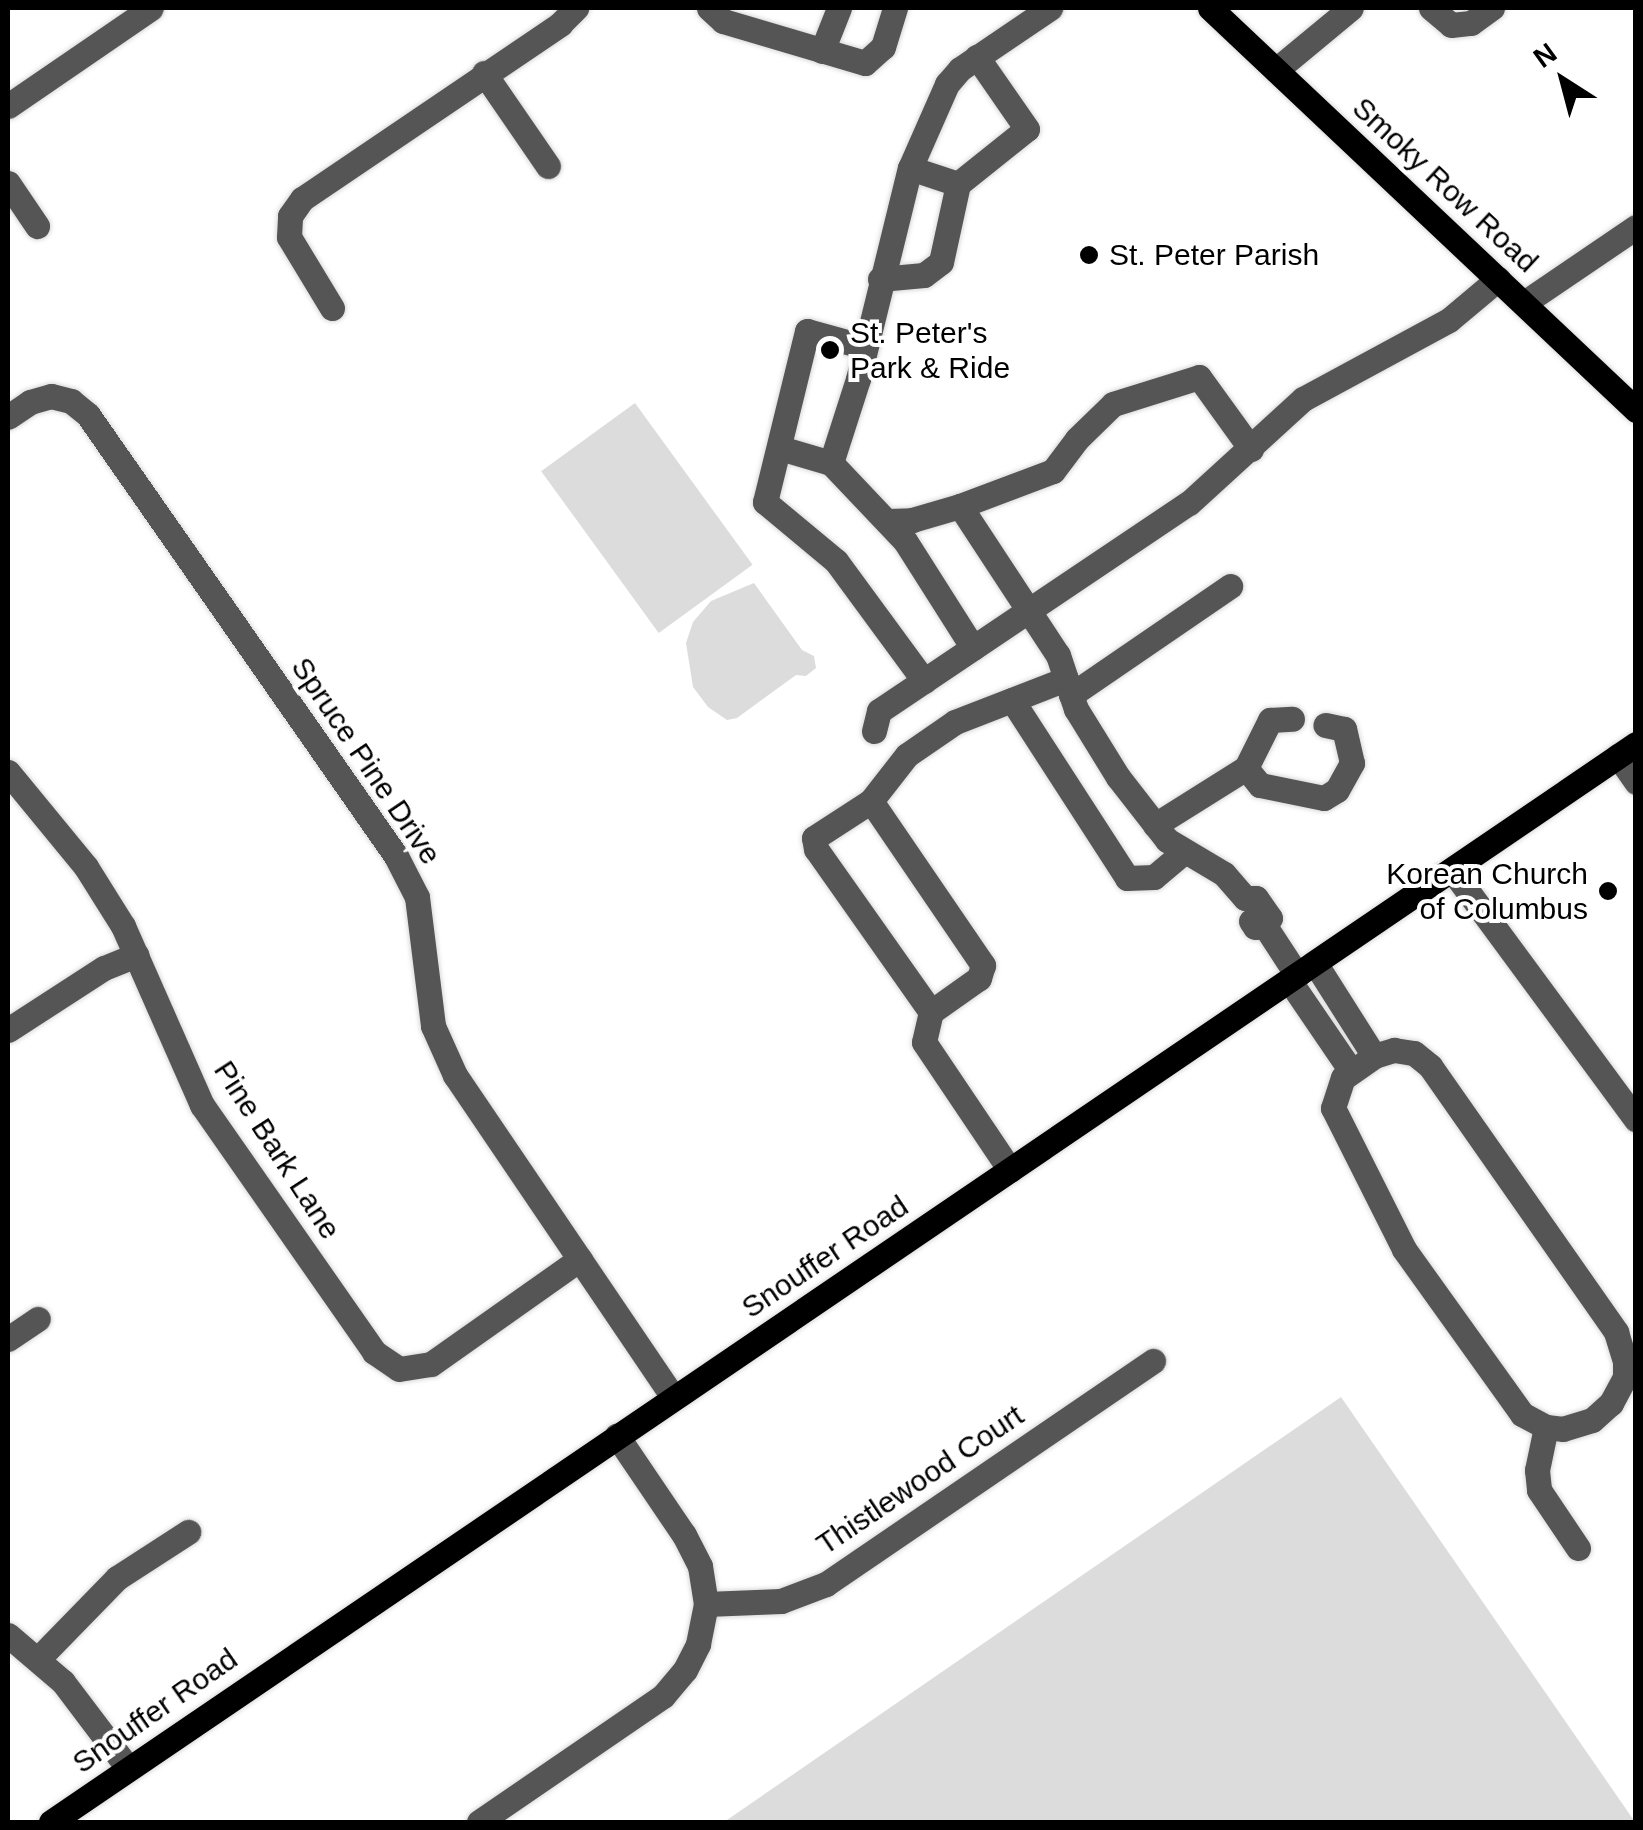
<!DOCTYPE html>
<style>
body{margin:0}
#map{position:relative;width:1643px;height:1830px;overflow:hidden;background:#fff;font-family:Arial,sans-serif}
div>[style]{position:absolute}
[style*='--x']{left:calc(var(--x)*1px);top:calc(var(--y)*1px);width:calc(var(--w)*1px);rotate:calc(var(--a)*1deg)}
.green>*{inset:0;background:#dcdcdc;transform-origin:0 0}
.roads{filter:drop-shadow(0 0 2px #dbdbdb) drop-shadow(0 0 2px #dbdbdb)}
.minor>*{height:25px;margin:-12.5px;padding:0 12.5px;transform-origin:12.5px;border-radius:12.5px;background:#555}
.major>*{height:25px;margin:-12.5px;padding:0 12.5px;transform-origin:12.5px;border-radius:12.5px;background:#000}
.dots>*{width:28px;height:28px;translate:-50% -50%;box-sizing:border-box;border:5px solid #fff;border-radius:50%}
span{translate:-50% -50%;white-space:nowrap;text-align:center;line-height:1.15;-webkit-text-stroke:8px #fff;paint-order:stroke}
.street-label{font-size:30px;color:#000}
.poi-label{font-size:30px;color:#000}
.left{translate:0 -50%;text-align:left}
.right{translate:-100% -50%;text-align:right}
.frame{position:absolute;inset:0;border:10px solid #000;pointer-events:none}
.north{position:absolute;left:1513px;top:30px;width:100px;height:100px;-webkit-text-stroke:8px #fff;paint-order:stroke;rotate:324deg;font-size:28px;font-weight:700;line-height:40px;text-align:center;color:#000}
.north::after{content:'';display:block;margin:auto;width:35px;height:45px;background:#000;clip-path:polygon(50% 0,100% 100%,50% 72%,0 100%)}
</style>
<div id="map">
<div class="green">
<div style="left:635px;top:403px;width:200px;height:116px;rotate:54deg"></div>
<div style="clip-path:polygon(754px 583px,802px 650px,814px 656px,816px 668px,806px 676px,796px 675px,737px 718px,727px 720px,708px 707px,693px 687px,686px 643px,693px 622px,711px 601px)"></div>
<div style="clip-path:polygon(1341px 1397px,1635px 1822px,724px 1822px)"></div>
</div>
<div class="roads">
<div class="minor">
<div style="--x:709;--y:8;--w:19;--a:43"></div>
<div style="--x:723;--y:21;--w:148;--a:16.5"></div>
<div style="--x:865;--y:63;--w:24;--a:-42"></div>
<div style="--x:883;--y:47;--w:41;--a:-72.9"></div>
<div style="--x:1431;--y:8;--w:26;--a:40"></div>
<div style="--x:1451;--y:25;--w:20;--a:-6"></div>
<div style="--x:1471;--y:23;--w:26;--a:-36"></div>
<div style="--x:822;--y:51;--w:46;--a:-68.4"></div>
<div style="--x:1276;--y:70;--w:97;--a:-39.6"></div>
<div style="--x:484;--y:73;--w:113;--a:55.5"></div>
<div style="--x:8;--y:106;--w:173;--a:-34.4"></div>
<div style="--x:910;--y:168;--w:51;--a:18.4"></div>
<div style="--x:958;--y:184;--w:88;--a:-38.6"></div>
<div style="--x:1027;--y:129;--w:88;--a:-124.8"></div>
<div style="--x:8;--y:183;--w:52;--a:56"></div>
<div style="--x:880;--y:279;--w:44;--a:-5.2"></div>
<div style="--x:924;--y:275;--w:21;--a:-37"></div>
<div style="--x:941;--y:262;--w:80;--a:-77.7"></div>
<div style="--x:1524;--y:303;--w:135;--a:-34.2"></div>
<div style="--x:332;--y:308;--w:83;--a:-121.2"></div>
<div style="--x:289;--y:237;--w:21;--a:-87"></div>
<div style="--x:290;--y:216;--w:21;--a:-55"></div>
<div style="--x:302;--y:199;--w:312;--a:-34.1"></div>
<div style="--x:560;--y:24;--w:23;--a:-45"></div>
<div style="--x:865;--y:347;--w:60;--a:-164.6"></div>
<div style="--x:807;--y:331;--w:176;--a:103.8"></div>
<div style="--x:765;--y:502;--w:92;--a:39.7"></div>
<div style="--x:836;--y:561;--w:149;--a:53.7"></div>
<div style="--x:8;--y:417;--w:27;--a:-34"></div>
<div style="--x:30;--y:402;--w:22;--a:-16"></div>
<div style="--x:51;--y:396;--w:21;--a:14"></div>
<div style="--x:71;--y:401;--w:22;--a:39"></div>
<div style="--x:88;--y:415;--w:538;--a:55.07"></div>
<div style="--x:396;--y:856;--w:46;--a:62.9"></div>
<div style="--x:417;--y:897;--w:130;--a:82.9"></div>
<div style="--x:433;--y:1026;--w:54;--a:65.8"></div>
<div style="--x:455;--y:1075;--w:389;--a:55.9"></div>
<div style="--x:780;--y:448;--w:53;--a:16.4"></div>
<div style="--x:960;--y:506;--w:178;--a:56.7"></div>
<div style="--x:1058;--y:655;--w:57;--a:71.6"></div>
<div style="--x:1076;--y:709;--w:80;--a:58.3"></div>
<div style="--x:1118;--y:777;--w:80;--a:52.1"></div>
<div style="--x:1167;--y:840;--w:66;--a:30.8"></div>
<div style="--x:1224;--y:874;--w:32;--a:49"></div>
<div style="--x:1245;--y:898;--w:11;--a:0"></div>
<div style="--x:1256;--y:898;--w:24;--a:55"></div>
<div style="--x:1270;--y:918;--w:9;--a:122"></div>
<div style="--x:888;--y:521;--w:24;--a:-2"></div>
<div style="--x:912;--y:520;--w:50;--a:-16.3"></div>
<div style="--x:960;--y:506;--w:99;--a:-20.6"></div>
<div style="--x:1053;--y:471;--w:40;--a:-53"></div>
<div style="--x:1077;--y:439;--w:50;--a:-44.2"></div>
<div style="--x:1113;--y:404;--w:90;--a:-17.4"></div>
<div style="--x:1199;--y:377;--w:89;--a:54.2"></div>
<div style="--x:973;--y:648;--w:127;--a:-122.4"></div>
<div style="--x:905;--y:541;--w:108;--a:-133.5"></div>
<div style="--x:831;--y:463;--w:88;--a:-72.2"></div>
<div style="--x:858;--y:379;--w:217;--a:-76.2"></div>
<div style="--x:910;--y:168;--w:92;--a:-66.2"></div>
<div style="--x:947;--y:84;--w:20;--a:-49"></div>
<div style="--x:960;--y:69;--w:109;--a:-34.1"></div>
<div style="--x:1071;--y:695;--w:193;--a:-34.4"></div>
<div style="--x:1012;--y:700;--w:212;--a:57.1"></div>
<div style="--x:1127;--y:878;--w:27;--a:-2"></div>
<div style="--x:1154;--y:877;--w:40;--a:-40"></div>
<div style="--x:874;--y:731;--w:21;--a:-76"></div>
<div style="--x:879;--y:711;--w:373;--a:-33.9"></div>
<div style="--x:1189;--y:503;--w:154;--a:-42.4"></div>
<div style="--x:1303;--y:399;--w:166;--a:-28.4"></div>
<div style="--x:1449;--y:320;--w:64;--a:-39.9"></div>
<div style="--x:1618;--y:756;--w:32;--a:55"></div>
<div style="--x:1246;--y:768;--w:22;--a:51"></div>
<div style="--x:1260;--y:785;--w:65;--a:11.5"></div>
<div style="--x:1324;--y:798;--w:15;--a:-32"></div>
<div style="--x:1337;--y:790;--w:31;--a:-61"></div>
<div style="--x:1352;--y:763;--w:35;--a:-103"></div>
<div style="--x:1344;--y:729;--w:19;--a:-168"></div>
<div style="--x:8;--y:772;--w:123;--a:50.6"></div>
<div style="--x:86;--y:867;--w:70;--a:57.9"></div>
<div style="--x:123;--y:926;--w:196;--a:66.2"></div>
<div style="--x:202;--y:1105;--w:301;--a:55.1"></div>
<div style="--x:374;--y:1352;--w:30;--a:34"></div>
<div style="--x:399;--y:1369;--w:32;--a:-9"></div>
<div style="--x:431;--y:1364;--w:182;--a:-35.2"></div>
<div style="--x:871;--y:801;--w:199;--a:55.7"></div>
<div style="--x:983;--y:965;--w:14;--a:107"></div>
<div style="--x:979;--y:978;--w:59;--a:144.7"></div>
<div style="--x:1155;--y:825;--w:107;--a:-32.1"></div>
<div style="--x:1246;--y:768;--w:54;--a:-63.4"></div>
<div style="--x:1270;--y:720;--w:22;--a:-3"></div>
<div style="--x:1452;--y:870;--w:310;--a:53.6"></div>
<div style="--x:1251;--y:921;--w:7;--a:56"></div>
<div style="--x:1255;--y:927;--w:10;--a:-6"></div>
<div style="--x:1265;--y:926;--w:59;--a:56.9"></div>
<div style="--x:1315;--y:963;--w:110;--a:57.6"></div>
<div style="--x:1289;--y:980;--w:110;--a:55.7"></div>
<div style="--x:8;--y:1030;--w:114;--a:-32.9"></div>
<div style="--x:104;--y:968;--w:35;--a:-22"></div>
<div style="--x:1394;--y:1050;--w:20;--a:9"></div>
<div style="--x:1414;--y:1053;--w:21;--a:39"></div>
<div style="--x:1430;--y:1066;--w:325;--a:55"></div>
<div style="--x:1616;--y:1332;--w:30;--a:73"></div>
<div style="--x:1625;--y:1361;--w:16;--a:90"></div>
<div style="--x:1625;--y:1377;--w:30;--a:118"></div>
<div style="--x:1611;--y:1403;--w:25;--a:138"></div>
<div style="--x:1592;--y:1420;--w:30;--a:163"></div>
<div style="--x:1563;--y:1429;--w:17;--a:-173"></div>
<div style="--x:1546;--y:1427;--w:27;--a:-152"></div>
<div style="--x:1522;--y:1414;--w:203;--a:-125.6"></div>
<div style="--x:1404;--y:1249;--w:158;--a:-116.7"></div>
<div style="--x:1333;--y:1108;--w:32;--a:-72"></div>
<div style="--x:1343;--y:1078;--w:38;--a:-35"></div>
<div style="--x:1374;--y:1056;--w:21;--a:-17"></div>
<div style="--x:1010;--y:1170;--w:154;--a:-123.9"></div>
<div style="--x:924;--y:1042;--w:31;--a:-77"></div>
<div style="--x:931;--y:1012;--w:199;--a:-125.2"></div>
<div style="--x:816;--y:849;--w:11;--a:-100"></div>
<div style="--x:814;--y:838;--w:68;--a:-33"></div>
<div style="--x:871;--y:801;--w:58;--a:-52"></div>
<div style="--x:907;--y:755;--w:58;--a:-34.5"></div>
<div style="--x:955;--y:722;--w:119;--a:-21.2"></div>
<div style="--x:8;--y:1339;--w:36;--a:-34"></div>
<div style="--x:1546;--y:1427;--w:44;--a:101.8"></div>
<div style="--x:1537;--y:1470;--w:20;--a:84"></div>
<div style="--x:1539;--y:1490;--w:70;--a:56.1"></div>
<div style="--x:706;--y:1604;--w:75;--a:-2.3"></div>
<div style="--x:781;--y:1601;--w:48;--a:-20.7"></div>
<div style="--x:826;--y:1584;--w:396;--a:-34.3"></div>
<div style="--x:8;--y:1635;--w:72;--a:40.5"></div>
<div style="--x:63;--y:1682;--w:108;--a:52.9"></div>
<div style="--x:39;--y:1658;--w:112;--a:-45.7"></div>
<div style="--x:117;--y:1578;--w:85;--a:-32.9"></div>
<div style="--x:479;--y:1822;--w:223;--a:-34.4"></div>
<div style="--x:663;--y:1696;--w:34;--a:-50"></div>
<div style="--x:685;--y:1670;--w:29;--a:-63"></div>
<div style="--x:698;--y:1644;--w:41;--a:-78.7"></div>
<div style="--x:706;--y:1604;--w:38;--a:-99"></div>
<div style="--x:700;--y:1566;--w:35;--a:-117"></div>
<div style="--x:684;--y:1535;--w:120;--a:-124.1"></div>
</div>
<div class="major">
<div style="--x:1210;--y:8;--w:586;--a:43.34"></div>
<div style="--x:51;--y:1822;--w:1917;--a:-34.22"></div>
</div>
</div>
<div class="dots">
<div style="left:1089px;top:255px;background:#000"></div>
<div style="left:830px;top:350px;background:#000"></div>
<div style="left:1608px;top:891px;background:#000"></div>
</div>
<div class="street-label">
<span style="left:1445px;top:185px;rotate:43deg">Smoky Row Road</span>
<span style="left:366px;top:761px;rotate:56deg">Spruce Pine Drive</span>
<span style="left:277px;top:1150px;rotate:57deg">Pine Bark Lane</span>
<span style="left:825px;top:1257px;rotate:-34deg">Snouffer Road</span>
<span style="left:920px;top:1480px;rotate:-34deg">Thistlewood Court</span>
<span style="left:155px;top:1711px;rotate:-35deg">Snouffer Road</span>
</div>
<div class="poi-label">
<span class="left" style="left:1109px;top:255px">St. Peter Parish</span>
<span class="left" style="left:850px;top:350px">St. Peter's<br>Park &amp; Ride</span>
<span class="right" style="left:1588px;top:891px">Korean Church<br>of Columbus</span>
</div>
<div class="frame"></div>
<div class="north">N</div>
</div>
